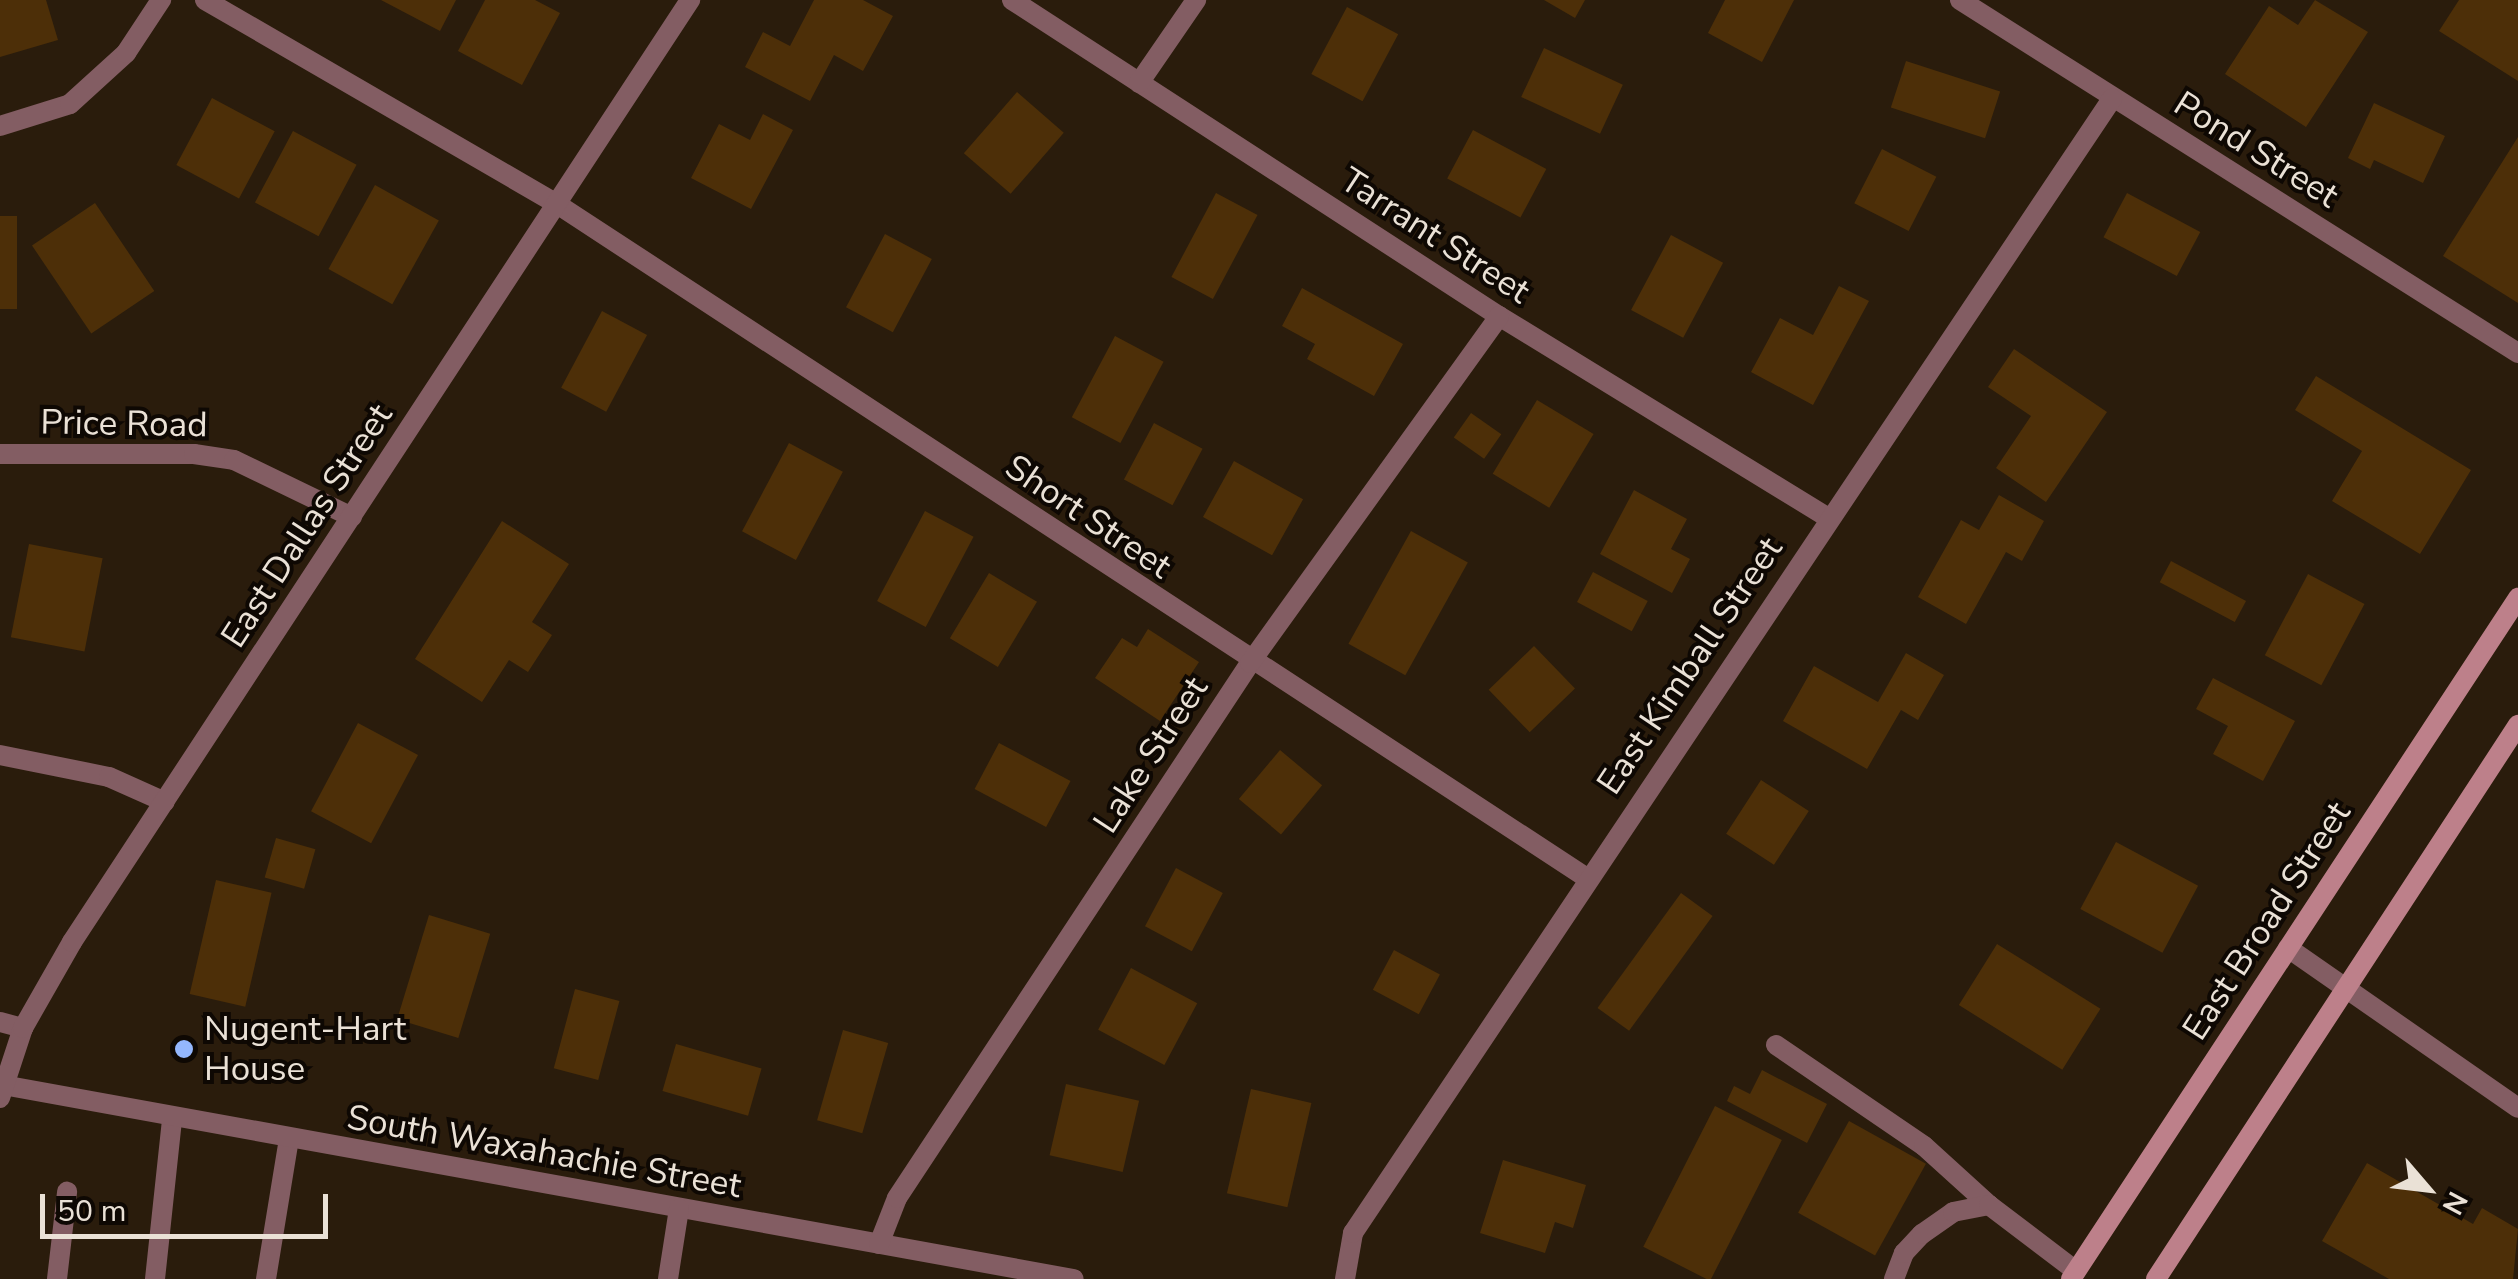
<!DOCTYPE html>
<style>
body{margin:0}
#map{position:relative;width:2518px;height:1279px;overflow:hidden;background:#2a1c0c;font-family:"Nunito Sans",sans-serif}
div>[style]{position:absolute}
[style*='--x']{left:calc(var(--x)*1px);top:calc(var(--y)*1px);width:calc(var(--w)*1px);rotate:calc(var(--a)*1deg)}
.building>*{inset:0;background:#4d2f08;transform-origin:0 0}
.service>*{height:20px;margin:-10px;padding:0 10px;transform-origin:10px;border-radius:10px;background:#835d63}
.minor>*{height:20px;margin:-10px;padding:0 10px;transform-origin:10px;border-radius:10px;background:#835d63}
.secondary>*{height:20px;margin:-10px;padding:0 10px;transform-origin:10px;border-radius:10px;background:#bd808a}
.dots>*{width:28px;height:28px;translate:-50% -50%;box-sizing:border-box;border:5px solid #0e0803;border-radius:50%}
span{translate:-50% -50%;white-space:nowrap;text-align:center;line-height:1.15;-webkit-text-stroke:8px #0e0803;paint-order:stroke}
.street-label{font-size:35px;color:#eae1d6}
.poi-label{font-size:35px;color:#eae1d6}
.left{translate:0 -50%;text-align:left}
.north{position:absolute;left:2378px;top:1139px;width:100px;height:100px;-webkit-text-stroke:8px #0e0803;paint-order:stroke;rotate:118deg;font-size:28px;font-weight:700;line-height:40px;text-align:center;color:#eae1d6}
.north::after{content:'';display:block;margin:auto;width:35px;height:45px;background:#eae1d6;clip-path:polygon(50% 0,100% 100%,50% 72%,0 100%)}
.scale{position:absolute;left:40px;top:1194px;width:288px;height:45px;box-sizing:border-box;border:5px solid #eae1d6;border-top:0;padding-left:12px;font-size:30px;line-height:35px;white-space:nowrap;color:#eae1d6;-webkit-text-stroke:8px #0e0803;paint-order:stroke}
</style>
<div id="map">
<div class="building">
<div style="clip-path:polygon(0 0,46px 0,58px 40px,0 57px)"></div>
<div style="clip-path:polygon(381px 0,456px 0,440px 31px)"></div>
<div style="clip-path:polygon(485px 0,535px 0,560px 13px,522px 85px,458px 51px)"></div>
<div style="clip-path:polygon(814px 0,863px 0,893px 16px,863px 71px,834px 55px,810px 101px,745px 67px,763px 32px,790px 46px)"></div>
<div style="clip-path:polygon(1544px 0,1585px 0,1575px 18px)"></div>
<div style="clip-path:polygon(1725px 0,1794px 0,1762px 62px,1708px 33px)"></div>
<div style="clip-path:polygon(2315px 0,2368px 32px,2306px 127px,2225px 74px,2269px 6px,2298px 25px)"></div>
<div style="clip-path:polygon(2459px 0,2518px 0,2518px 81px,2439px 31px)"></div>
<div style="left:1347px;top:7px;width:58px;height:76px;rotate:28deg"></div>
<div style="left:1544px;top:48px;width:87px;height:54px;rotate:25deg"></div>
<div style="left:1906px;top:61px;width:99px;height:49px;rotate:18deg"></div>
<div style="left:1017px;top:92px;width:62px;height:81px;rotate:41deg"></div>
<div style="left:212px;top:98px;width:71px;height:76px;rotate:28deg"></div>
<div style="clip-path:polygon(2374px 103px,2445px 136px,2423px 183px,2374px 160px,2370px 169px,2348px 158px)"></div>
<div style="clip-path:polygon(763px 114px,793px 130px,751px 209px,691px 178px,719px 124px,750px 140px)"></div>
<div style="left:1473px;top:130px;width:83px;height:55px;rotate:28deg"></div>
<div style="left:293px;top:131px;width:72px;height:81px;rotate:28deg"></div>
<div style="clip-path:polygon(2518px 137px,2518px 303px,2443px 256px)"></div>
<div style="left:1882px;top:149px;width:61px;height:61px;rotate:27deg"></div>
<div style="left:375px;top:185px;width:73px;height:96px;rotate:29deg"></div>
<div style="left:1216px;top:193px;width:47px;height:95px;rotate:28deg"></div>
<div style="left:2127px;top:193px;width:83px;height:50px;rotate:28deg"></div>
<div style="left:95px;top:203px;width:106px;height:76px;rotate:56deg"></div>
<div style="left:0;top:216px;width:17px;height:93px"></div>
<div style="left:885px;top:234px;width:53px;height:83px;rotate:28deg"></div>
<div style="left:1671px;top:235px;width:59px;height:85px;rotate:28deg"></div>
<div style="clip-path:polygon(1839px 286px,1869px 301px,1813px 405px,1751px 372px,1780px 318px,1813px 335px)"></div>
<div style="clip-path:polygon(1302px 288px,1403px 344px,1374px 396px,1307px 359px,1315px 344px,1282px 326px)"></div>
<div style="left:602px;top:311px;width:51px;height:87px;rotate:28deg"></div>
<div style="left:1115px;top:336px;width:55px;height:92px;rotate:28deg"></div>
<div style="clip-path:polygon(2014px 349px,2107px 412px,2046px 502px,1996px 468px,2031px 416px,1988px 387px)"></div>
<div style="clip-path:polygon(2316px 376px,2471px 470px,2420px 554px,2332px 501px,2362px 451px,2295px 410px)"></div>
<div style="left:1537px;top:400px;width:66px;height:86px;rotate:31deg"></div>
<div style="left:1471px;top:413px;width:37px;height:30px;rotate:35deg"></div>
<div style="left:1154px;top:423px;width:55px;height:64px;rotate:28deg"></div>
<div style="left:789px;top:443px;width:61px;height:100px;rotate:28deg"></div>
<div style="left:1234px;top:461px;width:79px;height:64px;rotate:29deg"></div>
<div style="clip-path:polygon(1634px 490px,1687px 519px,1671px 549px,1690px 559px,1672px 593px,1600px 554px)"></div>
<div style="clip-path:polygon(1999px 495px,2044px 521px,2022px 561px,2006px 552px,1966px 624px,1918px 597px,1961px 520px,1979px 530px)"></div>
<div style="left:925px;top:511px;width:55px;height:102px;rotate:28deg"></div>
<div style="clip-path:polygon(502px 521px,569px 564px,532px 622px,552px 635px,528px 672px,509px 660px,482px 702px,415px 659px)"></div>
<div style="left:1411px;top:531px;width:65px;height:129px;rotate:29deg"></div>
<div style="left:29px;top:544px;width:75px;height:95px;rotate:11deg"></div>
<div style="left:2171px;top:561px;width:85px;height:24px;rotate:28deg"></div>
<div style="left:1593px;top:572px;width:62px;height:34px;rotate:28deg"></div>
<div style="left:989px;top:573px;width:56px;height:76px;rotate:31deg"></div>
<div style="left:2308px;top:574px;width:64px;height:92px;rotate:28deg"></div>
<div style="clip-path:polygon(1148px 629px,1199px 662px,1160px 721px,1095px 678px,1122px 638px,1137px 647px)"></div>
<div style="left:1534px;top:646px;width:59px;height:63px;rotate:46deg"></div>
<div style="clip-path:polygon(1906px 653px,1944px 675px,1918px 720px,1901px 710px,1867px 769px,1783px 721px,1814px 666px,1878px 702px)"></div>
<div style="clip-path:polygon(2213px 678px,2295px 721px,2263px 781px,2213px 754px,2228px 726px,2196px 709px)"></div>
<div style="left:358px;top:723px;width:68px;height:100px;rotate:28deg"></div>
<div style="left:999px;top:743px;width:81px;height:52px;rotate:28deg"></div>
<div style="left:1280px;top:750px;width:55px;height:64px;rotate:40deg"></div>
<div style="left:1761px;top:780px;width:57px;height:64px;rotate:33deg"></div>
<div style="left:276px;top:838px;width:41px;height:41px;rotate:16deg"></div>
<div style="left:2116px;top:842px;width:93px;height:76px;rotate:28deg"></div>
<div style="left:1176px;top:868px;width:53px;height:66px;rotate:28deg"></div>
<div style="left:216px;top:880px;width:57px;height:117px;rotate:13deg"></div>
<div style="left:1681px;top:893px;width:39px;height:142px;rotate:36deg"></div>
<div style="left:429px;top:915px;width:64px;height:109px;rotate:17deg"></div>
<div style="left:1997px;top:944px;width:122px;height:72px;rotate:32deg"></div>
<div style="left:1394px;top:950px;width:52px;height:45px;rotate:28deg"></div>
<div style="left:1131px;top:968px;width:75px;height:70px;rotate:28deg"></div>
<div style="left:575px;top:989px;width:46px;height:82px;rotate:15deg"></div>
<div style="left:843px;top:1030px;width:47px;height:94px;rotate:16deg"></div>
<div style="left:676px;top:1044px;width:89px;height:49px;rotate:16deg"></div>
<div style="clip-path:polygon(1762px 1070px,1827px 1104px,1807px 1143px,1727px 1101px,1734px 1086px,1750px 1094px)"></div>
<div style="left:1066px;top:1084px;width:75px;height:73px;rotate:13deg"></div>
<div style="left:1251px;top:1089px;width:62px;height:107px;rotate:13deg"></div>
<div style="left:1715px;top:1106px;width:75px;height:158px;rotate:27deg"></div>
<div style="left:1849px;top:1121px;width:88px;height:105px;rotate:29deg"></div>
<div style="clip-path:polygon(1503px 1160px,1586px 1185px,1573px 1228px,1555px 1222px,1545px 1253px,1480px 1233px)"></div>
<div style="clip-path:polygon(2367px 1163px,2473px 1224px,2482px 1208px,2518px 1229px,2513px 1279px,2389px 1279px,2322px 1241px)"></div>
</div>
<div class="service">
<div style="--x:0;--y:755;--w:111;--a:11.4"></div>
<div style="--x:109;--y:777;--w:61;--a:24.1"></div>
<div style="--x:0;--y:1022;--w:24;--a:15"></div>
<div style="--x:1776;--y:1045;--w:179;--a:34.3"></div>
<div style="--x:1924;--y:1146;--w:88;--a:42.2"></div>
<div style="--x:57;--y:1279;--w:88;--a:-83.4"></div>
<div style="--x:155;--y:1279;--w:161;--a:-83.9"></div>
<div style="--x:266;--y:1279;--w:142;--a:-80.7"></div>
<div style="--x:1894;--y:1279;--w:28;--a:-69"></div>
<div style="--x:1904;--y:1253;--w:26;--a:-47"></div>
<div style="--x:1922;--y:1234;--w:38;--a:-35"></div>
<div style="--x:1953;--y:1212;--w:37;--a:-11"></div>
<div style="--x:1989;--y:1205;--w:109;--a:37.2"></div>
</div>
<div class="minor">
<div style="--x:205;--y:0;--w:407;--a:30.1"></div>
<div style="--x:557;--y:204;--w:1231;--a:33.2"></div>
<div style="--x:1012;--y:0;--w:581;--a:32.98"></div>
<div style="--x:1499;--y:316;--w:386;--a:31.5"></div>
<div style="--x:1960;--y:0;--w:660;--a:32.32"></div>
<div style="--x:1139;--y:83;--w:101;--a:-55.5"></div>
<div style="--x:0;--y:126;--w:73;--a:-17.4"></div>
<div style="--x:70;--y:104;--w:76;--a:-42.3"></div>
<div style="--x:126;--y:53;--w:64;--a:-56.6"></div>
<div style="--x:0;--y:454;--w:194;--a:0"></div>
<div style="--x:194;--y:454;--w:40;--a:8.5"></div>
<div style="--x:234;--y:460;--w:131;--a:25.8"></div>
<div style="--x:2288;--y:948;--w:280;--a:34.8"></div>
<div style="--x:3;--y:1085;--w:1088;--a:10.27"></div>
<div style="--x:0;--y:1098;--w:74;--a:-71.8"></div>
<div style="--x:23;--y:1028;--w:99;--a:-60.3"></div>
<div style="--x:72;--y:942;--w:1127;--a:-56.73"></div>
<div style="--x:879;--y:1244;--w:49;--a:-68.6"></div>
<div style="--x:897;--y:1198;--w:641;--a:-56.58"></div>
<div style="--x:1250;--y:663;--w:427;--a:-54.3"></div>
<div style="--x:668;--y:1279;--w:71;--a:-81.1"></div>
<div style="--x:1345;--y:1279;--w:47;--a:-80.1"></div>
<div style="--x:1353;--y:1233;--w:1365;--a:-56.21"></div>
</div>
<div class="secondary">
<div style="--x:2071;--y:1279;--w:815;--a:-56.72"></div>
<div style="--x:2156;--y:1279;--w:662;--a:-56.84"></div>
</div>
<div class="dots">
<div style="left:184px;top:1049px;background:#94b7fd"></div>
</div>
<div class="street-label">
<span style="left:2256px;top:150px;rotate:32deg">Pond Street</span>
<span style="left:1435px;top:236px;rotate:33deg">Tarrant Street</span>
<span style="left:124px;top:424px;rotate:1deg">Price Road</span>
<span style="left:1088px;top:517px;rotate:34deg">Short Street</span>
<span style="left:307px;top:526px;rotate:-57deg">East Dallas Street</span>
<span style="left:1690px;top:666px;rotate:-56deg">East Kimball Street</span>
<span style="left:1151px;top:755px;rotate:-57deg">Lake Street</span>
<span style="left:2267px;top:921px;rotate:-57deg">East Broad Street</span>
<span style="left:544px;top:1152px;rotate:10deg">South Waxahachie Street</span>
</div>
<div class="poi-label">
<span class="left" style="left:204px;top:1049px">Nugent-Hart<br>House</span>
</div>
<div class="north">N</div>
<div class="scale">50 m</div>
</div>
